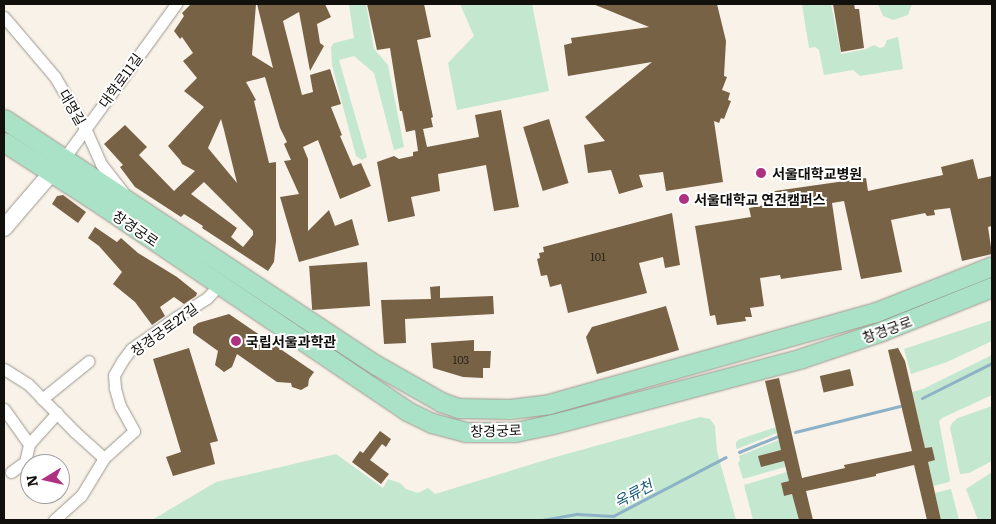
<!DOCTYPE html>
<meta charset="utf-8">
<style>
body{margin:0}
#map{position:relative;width:996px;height:524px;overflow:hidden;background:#f8f2e9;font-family:Literata,"Noto Sans KR",serif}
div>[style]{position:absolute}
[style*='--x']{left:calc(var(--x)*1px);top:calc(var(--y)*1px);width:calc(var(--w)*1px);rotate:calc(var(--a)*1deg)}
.green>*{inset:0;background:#c4e7cf}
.stream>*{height:3px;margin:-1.5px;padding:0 1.5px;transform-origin:1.5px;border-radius:1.5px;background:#8db2c7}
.building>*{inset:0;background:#786245;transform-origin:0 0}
.roads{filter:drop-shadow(0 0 1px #9c978e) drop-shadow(0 0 1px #9c978e)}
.street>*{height:11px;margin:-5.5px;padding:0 5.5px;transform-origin:5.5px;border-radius:5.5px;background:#fff}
.secondary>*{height:16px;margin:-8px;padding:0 8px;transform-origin:8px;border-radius:8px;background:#fff}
.primary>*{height:19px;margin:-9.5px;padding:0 9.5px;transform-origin:9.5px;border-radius:9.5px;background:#a9e2c6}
.dots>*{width:14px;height:14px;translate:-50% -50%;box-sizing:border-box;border:2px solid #fff;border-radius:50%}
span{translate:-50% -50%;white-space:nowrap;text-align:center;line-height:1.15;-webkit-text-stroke:4px #fff;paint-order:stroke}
.number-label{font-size:11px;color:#2c241b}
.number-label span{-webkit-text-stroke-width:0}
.street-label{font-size:14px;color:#12100d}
.poi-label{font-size:14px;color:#12100d;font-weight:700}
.left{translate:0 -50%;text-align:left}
.water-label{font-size:15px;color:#135674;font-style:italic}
.frame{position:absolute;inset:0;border:5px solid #12100d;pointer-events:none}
.north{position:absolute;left:20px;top:454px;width:50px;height:50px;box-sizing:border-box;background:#fff;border:1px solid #a09f9e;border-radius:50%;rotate:261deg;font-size:14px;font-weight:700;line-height:20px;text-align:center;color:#12100d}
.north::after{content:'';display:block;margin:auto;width:18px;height:22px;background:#ae3080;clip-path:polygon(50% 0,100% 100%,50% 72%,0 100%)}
</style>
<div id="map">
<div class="green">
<div style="clip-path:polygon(349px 4px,366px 4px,374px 49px,388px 65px,404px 147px,394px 150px,374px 73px,354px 56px,339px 60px,367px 157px,362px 160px,356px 156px,332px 65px,331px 47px,334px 43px,354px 38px)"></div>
<div style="clip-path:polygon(460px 4px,532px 4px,549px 91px,457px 110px,448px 63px,474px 36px)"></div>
<div style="clip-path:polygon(802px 4px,831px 4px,841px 54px,866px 49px,874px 45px,880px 48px,884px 47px,887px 40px,898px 37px,903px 69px,860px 76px,853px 70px,824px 75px,819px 50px,815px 47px,809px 48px)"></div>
<div style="clip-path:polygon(878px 4px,912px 4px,908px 15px,893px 20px,883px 16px)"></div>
<div style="clip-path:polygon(992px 320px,992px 341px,947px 362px,911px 374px,904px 349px)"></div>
<div style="clip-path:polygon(992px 355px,992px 395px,942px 418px,939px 421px,950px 480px,949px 482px,933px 486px,928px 462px,935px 460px,932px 447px,925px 448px,912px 392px,923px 389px)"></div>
<div style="clip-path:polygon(992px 406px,992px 461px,969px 473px,960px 474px,950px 428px,952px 423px,958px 418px)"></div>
<div style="clip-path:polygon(700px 417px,710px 419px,715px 426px,717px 451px,736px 520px,152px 520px,216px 482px,336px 454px,383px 488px,388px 479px,400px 483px,406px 489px,418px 493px,428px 488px,435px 494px,552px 458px)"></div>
<div style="clip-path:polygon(776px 427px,777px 433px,737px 449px,736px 447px,736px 442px,740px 439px)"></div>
<div style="clip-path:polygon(779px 440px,785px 467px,743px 479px,738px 463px,740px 460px,739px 456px)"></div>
<div style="clip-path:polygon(787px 472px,789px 481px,781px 483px,784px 496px,792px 494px,799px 520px,753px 520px,744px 485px)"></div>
<div style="clip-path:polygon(992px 472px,992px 520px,978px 520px,966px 489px)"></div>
<div style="clip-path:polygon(951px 489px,959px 520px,941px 520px,935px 493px)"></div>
</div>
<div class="stream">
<div style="--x:922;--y:398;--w:78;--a:-26.6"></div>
<div style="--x:795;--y:432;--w:108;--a:-13.9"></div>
<div style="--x:739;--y:452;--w:42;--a:-22.3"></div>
<div style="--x:542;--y:520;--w:36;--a:-10"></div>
<div style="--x:577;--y:514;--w:36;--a:3"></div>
<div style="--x:613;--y:516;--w:127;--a:-27.6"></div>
</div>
<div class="building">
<div style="clip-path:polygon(evenodd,191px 4px,256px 4px,252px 55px,273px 68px,257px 4px,325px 4px,331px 17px,317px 24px,320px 43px,324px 46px,310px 71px,299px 12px,283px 21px,302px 95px,313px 92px,310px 75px,330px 69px,341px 104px,331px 107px,342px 135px,340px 136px,353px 166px,361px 163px,371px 186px,340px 199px,318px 140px,303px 147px,308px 159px,308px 231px,329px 210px,335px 226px,352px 219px,359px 245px,299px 262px,280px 197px,299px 194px,284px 161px,291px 160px,284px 144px,287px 142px,280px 128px,265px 77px,246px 82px,256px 100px,254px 101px,269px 163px,276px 162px,276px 241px,274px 262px,268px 271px,202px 228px,203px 226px,184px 214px,181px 217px,135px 187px,120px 167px,123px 165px,104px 144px,125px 125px,147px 147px,139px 155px,174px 191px,195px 171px,182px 164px,180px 160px,168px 146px,204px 107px,184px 91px,197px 78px,183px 61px,193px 53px,182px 37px,180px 39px,174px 31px,184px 16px,182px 13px,191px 4px,221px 119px,224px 130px,237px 183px,208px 148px,221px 119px,191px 4px,204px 182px,253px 231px,253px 235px,243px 247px,231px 237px,237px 228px,191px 194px,204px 182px)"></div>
<div style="clip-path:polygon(367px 4px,424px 4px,431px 37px,417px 40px,433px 117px,431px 118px,433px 127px,423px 129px,427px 147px,479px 137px,475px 115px,501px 110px,519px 207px,494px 211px,486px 165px,438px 174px,440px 191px,411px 197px,415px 216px,388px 222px,377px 162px,394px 156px,399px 159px,413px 156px,413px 152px,418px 151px,415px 130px,406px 132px,402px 111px,400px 111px,390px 48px,377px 50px)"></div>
<div style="clip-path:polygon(593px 4px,717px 4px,726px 41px,724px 76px,727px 77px,722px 90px,730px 93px,728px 100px,731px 101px,724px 119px,721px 118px,719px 123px,714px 121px,723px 182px,666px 191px,663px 172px,639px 175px,643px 187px,619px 194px,611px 170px,588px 173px,584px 145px,605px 141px,585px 117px,652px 62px,568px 76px,564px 45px,572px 43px,571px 38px,649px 27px)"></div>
<div style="clip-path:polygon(833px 4px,854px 4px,855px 9px,859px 9px,864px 48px,841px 52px)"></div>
<div style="left:549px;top:119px;width:67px;height:27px;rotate:73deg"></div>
<div style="clip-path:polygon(973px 159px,978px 179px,992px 176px,992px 226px,988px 227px,992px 254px,962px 261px,950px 208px,934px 210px,935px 215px,927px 216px,925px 213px,891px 220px,902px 272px,861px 279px,844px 201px,832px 203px,842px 270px,781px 279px,780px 275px,760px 278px,764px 306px,750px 308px,752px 317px,745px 317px,746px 321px,717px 325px,715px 315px,710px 316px,695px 226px,751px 217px,749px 208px,770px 204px,768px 192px,866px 178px,868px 191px,943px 175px,941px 167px)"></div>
<div style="clip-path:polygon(63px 195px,86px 212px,78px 223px,52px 204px,57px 196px)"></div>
<div style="clip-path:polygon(672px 213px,680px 265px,665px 268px,663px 257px,639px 263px,647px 293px,568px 313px,561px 284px,550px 287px,547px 275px,541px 276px,537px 259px,540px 258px,539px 253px,544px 252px,543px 247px)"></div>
<div style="clip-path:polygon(95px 227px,117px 242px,121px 238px,138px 253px,177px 277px,197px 293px,196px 296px,184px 304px,174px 297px,160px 307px,165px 316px,152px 325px,135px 302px,113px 284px,122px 272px,99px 246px,88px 238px)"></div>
<div style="left:367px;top:262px;width:44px;height:58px;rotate:86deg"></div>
<div style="clip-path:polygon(440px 286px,440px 298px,493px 296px,494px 314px,405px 319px,406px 343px,384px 344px,381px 300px,431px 299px,430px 287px)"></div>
<div style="clip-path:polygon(666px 306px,679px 350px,597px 374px,586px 337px,592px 327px)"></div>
<div style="clip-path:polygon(229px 314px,314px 372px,309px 379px,308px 386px,301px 390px,292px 387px,291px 383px,277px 382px,237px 354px,232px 367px,224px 372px,215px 365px,218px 351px,193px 333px,193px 327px,198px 323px)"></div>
<div style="clip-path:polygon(474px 340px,474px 351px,491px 351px,490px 368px,483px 368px,483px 378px,463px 377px,433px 368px,431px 343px)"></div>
<div style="clip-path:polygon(189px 348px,218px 441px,210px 443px,215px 464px,173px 476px,166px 457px,181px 452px,153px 359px)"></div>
<div style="clip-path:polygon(898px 348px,905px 361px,925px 448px,932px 447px,935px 460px,928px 462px,941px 520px,927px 520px,914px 465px,876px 474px,876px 476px,806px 491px,813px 520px,799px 520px,792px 494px,784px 496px,781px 483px,789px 481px,784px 461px,761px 467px,758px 456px,781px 450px,765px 381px,779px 378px,802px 478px,845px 468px,844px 465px,912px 451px,888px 350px)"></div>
<div style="left:850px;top:369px;width:17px;height:31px;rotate:77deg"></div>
<div style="clip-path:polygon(380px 431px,391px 439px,386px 447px,382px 444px,370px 460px,389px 474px,381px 484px,352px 462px,360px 451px,363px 453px)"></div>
</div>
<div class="roads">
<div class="street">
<div style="--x:4;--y:17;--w:79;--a:49.6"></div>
<div style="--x:55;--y:77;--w:59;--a:59.5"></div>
<div style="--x:85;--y:128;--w:39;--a:66"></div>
<div style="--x:101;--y:164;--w:36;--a:52"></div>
<div style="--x:65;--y:157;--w:189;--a:-54"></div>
<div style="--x:4;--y:369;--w:28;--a:32"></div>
<div style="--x:28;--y:384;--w:67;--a:45.6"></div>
<div style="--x:75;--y:432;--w:39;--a:42"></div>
<div style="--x:42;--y:399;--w:60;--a:-39"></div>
<div style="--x:4;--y:409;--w:43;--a:54.5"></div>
<div style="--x:11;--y:472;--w:17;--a:-36"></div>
<div style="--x:25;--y:462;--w:18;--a:-77"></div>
<div style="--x:29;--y:444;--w:42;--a:-47.9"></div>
<div style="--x:54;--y:520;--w:36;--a:-42"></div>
<div style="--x:81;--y:496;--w:44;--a:-58.8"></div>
<div style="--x:104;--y:458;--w:40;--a:-42"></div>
<div style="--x:134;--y:431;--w:29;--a:-119"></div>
<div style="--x:120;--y:406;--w:19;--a:-106"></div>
<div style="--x:115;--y:388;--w:13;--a:-94"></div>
<div style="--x:114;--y:375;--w:16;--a:-60"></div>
<div style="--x:122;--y:361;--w:15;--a:-53"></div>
<div style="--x:131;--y:349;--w:54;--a:-35.2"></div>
<div style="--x:175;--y:318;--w:38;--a:-32"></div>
<div style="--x:207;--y:298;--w:18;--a:-47"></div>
</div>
<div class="secondary">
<div style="--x:4;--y:228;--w:86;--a:-49.3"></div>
</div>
<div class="primary">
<div style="--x:4;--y:119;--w:446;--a:33.5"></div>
<div style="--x:376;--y:365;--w:75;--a:29.6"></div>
<div style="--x:441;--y:402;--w:18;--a:19"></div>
<div style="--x:458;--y:408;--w:52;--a:1.1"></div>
<div style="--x:510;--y:409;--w:39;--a:-7"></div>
<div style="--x:549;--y:404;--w:340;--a:-15.7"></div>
<div style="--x:876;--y:312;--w:125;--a:-21.6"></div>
<div style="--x:4;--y:142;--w:117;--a:32.7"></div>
<div style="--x:102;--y:205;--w:368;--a:34"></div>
<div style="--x:407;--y:411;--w:28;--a:26"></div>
<div style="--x:432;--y:423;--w:34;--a:15"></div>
<div style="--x:465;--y:432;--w:50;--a:0"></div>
<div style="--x:515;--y:432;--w:39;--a:-12"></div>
<div style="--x:553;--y:424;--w:258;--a:-14.8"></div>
<div style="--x:802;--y:358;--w:84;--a:-18.6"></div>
<div style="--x:882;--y:331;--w:118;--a:-21.8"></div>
</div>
</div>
<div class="dots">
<div style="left:761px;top:173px;background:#ae3080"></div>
<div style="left:684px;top:199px;background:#ae3080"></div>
<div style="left:236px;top:341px;background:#ae3080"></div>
</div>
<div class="number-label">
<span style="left:598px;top:256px">101</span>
<span style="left:461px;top:359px">103</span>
</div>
<div class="street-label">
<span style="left:120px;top:80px;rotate:-54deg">대학로11길</span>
<span style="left:73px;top:107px;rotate:60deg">대명길</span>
<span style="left:136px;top:228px;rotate:34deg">창경궁로</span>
<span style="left:164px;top:329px;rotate:-36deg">창경궁로27길</span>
<span style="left:887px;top:329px;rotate:-20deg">창경궁로</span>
<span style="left:496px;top:430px;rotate:-2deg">창경궁로</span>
</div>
<div class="poi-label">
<span class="left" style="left:772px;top:173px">서울대학교병원</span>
<span class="left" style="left:694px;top:199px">서울대학교 연건캠퍼스</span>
<span class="left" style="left:246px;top:341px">국립서울과학관</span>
</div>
<div class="water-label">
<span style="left:633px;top:493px;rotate:-28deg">옥류천</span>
</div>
<div class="frame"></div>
<div class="north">N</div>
</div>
